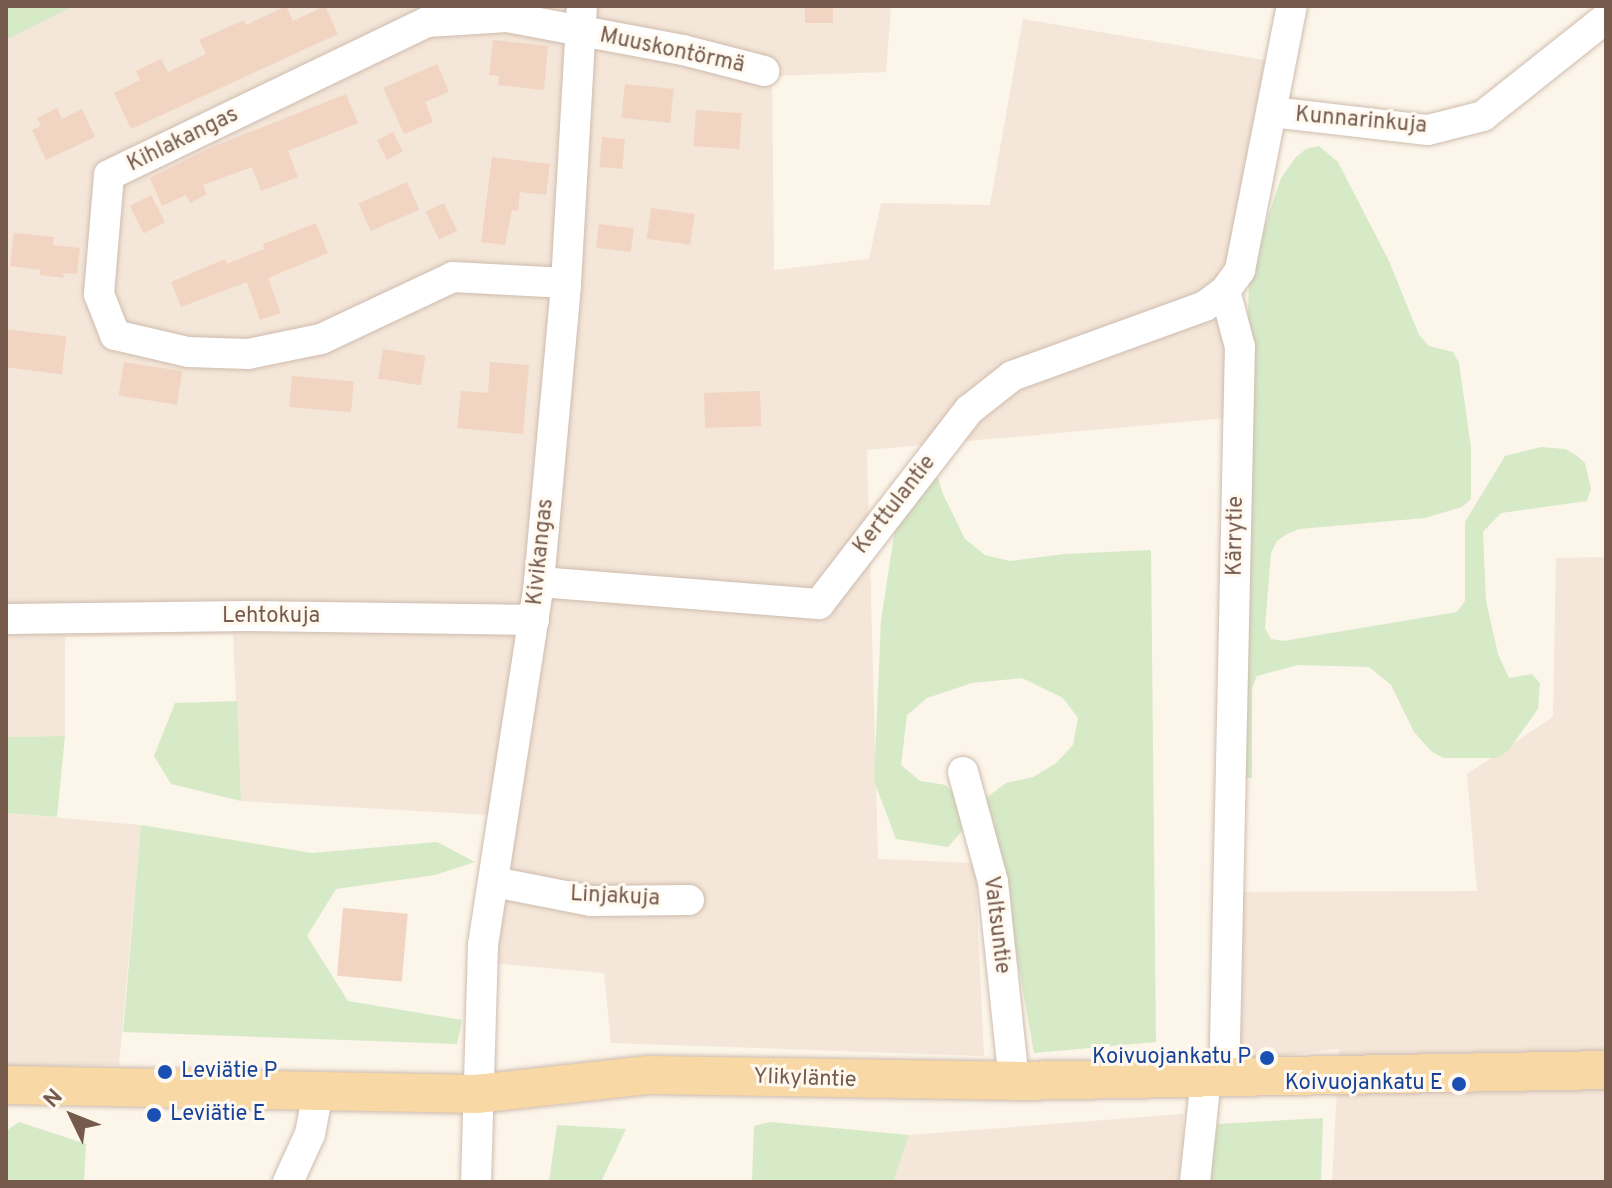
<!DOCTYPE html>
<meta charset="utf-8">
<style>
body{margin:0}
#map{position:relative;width:1612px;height:1188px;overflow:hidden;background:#fcf5e9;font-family:Overpass,sans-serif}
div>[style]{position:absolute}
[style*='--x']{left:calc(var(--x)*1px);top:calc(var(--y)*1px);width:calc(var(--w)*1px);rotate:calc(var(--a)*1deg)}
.residential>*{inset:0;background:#f4e6d8}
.green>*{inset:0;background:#d6eac7}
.building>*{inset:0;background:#f1d4c1;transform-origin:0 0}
.roads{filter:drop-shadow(0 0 2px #cebcaf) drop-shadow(0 0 2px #cebcaf)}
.minor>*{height:30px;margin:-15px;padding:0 15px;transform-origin:15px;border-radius:15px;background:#fff}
.major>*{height:38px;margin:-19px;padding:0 19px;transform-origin:19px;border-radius:19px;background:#f8d8a4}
.dots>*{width:22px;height:22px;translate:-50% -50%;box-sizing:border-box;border:4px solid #fff9f0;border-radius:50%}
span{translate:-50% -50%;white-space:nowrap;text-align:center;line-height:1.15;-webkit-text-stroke:6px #fff9f0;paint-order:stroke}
.street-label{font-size:22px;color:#765b4d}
.transit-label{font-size:22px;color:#164399}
.right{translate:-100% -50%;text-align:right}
.left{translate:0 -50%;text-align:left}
.frame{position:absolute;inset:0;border:8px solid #765b4d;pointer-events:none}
.north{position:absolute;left:32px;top:1076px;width:80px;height:80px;-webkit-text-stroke:6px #fff9f0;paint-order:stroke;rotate:313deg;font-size:22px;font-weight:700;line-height:32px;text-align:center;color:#765b4d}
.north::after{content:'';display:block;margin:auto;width:28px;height:36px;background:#765b4d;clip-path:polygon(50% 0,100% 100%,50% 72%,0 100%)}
</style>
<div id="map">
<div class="residential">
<div style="clip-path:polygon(74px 6px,356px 6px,357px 9px,362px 6px,891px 6px,886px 72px,772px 76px,774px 270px,869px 259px,881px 203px,990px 205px,1023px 19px,1288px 64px,1237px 314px,1227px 418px,867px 450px,878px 859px,975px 863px,984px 1056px,611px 1043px,604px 973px,470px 961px,490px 815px,241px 801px,233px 634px,65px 637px,65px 736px,6px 737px,6px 40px)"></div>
<div style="clip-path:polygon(1606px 557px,1606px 1182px,1332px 1182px,1339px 1049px,1237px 1061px,1232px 892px,1477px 891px,1467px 774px,1553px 717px,1556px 558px)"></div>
<div style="clip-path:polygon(6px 813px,141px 825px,119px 1065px,6px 1066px)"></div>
<div style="clip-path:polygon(1183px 1114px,1185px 1182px,893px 1182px,909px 1135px)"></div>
</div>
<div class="green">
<div style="clip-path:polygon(6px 6px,74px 6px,6px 40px)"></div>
<div style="clip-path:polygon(1319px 146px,1338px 162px,1389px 261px,1419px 335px,1429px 346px,1453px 352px,1459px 363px,1471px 448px,1471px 499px,1462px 507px,1425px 518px,1299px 529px,1287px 534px,1277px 541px,1271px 553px,1265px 628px,1271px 639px,1283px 641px,1457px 612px,1465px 601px,1465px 522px,1505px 456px,1541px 447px,1565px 449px,1576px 455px,1585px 463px,1591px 488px,1587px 501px,1501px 513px,1483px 532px,1486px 601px,1498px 654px,1509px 678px,1532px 674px,1540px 683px,1538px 709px,1508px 751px,1497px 758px,1444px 758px,1432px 752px,1414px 732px,1391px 685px,1369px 667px,1298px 665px,1257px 676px,1252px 688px,1252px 778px,1237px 778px,1249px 275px,1281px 178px,1296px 157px,1306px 149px)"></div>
<div style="clip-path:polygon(935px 466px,942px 492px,965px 539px,985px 555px,1010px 561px,1064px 554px,1151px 550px,1156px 1042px,1034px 1053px,993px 821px,986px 798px,1006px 783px,1033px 777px,1055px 764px,1073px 745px,1078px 718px,1063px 698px,1022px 678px,972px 683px,927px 698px,907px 715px,901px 765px,920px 781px,946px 785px,964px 804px,965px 828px,948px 847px,896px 839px,874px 781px,881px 621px,899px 502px)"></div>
<div style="clip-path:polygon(237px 701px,241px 801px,171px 784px,154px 756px,175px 703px)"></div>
<div style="clip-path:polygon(65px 736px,57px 817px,6px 813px,6px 737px)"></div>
<div style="clip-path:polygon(141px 825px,312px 853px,437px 842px,475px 862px,435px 875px,336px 889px,307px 936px,348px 1001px,462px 1020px,457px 1044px,123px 1032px)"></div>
<div style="clip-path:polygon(1323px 1118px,1321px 1182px,1209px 1182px,1217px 1124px)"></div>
<div style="clip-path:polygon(19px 1122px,86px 1144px,84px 1182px,6px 1182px,6px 1131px)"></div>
<div style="clip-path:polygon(770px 1122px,909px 1135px,893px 1182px,752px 1182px,754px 1126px)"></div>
<div style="clip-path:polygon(557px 1125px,626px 1129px,601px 1182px,549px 1182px)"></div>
</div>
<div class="building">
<div style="clip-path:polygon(286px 6px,293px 21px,325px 6px,338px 34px,131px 129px,114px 93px,140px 80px,136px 71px,161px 59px,168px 72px,206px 54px,199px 40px,244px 20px,246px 25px)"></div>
<div style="left:805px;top:6px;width:28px;height:17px"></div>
<div style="clip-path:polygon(493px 40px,548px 46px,544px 90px,498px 85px,499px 76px,489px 75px)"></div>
<div style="clip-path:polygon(437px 64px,449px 92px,425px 102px,433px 122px,404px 134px,383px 88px)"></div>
<div style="left:625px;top:84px;width:49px;height:34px;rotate:6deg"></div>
<div style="clip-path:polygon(346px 94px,358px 123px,288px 151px,298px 177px,261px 191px,252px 167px,203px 185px,207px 194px,190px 203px,186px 195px,162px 206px,150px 178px,212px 147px)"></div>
<div style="clip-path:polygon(57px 108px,62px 119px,82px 109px,95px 137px,46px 160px,32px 130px,41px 126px,37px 118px)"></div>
<div style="left:696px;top:110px;width:46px;height:36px;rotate:4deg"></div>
<div style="left:393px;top:132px;width:22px;height:18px;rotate:63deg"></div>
<div style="left:602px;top:137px;width:23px;height:30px;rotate:5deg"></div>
<div style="clip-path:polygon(492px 157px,550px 164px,546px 195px,520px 192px,518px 211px,512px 210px,505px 245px,481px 242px)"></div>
<div style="left:407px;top:182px;width:30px;height:53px;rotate:66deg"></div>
<div style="left:151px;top:195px;width:31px;height:24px;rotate:63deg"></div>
<div style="left:444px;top:203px;width:31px;height:20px;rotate:65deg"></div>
<div style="left:651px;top:208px;width:44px;height:31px;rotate:8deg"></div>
<div style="clip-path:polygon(316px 223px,328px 253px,268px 278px,281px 313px,260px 320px,247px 282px,181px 307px,171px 282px,225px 259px,227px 264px,264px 249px,263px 244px)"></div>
<div style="left:599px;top:224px;width:35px;height:24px;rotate:7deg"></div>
<div style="clip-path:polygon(14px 233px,54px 237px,53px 245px,80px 248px,77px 274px,63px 273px,64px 278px,40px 275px,40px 270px,10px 266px)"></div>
<div style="left:6px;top:329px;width:61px;height:38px;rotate:7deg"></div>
<div style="left:383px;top:349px;width:43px;height:30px;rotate:9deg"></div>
<div style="left:124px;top:362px;width:59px;height:34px;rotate:9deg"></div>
<div style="clip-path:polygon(490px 362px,529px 365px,523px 434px,457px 428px,461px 391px,488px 393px)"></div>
<div style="left:292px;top:376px;width:62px;height:31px;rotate:5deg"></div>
<div style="left:760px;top:391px;width:35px;height:56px;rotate:88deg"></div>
<div style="left:343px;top:908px;width:65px;height:68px;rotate:5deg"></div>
</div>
<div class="roads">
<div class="minor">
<div style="--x:1272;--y:112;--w:157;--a:6.6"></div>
<div style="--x:1428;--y:130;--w:57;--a:-14.3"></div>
<div style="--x:1483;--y:116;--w:157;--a:-38.5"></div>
<div style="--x:566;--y:283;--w:113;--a:-177"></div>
<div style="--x:453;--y:277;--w:146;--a:154.8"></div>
<div style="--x:321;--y:339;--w:75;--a:168.4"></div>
<div style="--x:248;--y:354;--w:60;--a:-178.1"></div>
<div style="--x:188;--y:352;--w:75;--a:-166.9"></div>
<div style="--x:115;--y:335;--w:44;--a:-111.3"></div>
<div style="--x:99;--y:294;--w:119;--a:-85.2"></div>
<div style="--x:109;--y:175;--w:353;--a:-25.7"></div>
<div style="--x:427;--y:22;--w:80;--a:-3.6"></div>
<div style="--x:507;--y:17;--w:179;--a:10.6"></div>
<div style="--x:683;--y:50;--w:84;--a:14.5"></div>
<div style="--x:539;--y:582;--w:281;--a:4.5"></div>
<div style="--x:819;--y:604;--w:245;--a:-52.3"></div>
<div style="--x:969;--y:410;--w:55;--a:-38.3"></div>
<div style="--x:1012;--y:376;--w:205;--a:-19.9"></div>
<div style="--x:1205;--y:306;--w:25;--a:-37"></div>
<div style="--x:8;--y:619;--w:239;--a:-0.7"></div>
<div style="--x:247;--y:616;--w:287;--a:0.8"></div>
<div style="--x:963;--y:772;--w:114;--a:74.7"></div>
<div style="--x:993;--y:882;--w:200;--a:84"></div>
<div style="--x:494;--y:882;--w:99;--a:11.1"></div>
<div style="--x:591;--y:901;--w:98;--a:-0.6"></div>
<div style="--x:1227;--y:1078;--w:35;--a:-93"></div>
<div style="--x:1225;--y:1043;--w:696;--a:-88.77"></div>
<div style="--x:1240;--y:347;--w:58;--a:-105"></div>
<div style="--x:1225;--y:291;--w:26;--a:-54"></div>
<div style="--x:1240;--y:270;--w:269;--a:-78.9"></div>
<div style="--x:288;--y:1182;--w:53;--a:-65.4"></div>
<div style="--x:310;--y:1134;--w:43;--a:-79.2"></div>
<div style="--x:476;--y:1182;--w:237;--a:-88.3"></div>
<div style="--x:483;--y:945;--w:367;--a:-81.2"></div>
<div style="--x:539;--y:582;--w:300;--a:-84.8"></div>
<div style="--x:566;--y:283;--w:277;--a:-86.7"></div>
<div style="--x:1195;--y:1182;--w:105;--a:-84"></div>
</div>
<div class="major">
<div style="--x:6;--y:1085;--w:470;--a:1.1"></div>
<div style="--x:476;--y:1094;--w:174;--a:-6.3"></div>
<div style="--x:649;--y:1075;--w:365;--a:0.9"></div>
<div style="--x:1014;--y:1081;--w:592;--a:-1.06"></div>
</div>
</div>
<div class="dots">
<div style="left:1267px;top:1058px;background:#1a4fb4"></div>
<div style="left:165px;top:1072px;background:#1a4fb4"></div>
<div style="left:1459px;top:1084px;background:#1a4fb4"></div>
<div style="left:154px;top:1115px;background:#1a4fb4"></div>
</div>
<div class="street-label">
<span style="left:672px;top:51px;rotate:12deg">Muuskontörmä</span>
<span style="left:1361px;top:121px;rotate:5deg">Kunnarinkuja</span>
<span style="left:183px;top:140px;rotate:-26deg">Kihlakangas</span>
<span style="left:895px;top:505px;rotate:-52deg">Kerttulantie</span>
<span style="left:1236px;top:536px;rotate:-89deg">Kärrytie</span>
<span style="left:541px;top:552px;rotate:-84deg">Kivikangas</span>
<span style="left:271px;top:617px">Lehtokuja</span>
<span style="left:615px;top:897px;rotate:3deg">Linjakuja</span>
<span style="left:996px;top:925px;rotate:83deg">Valtsuntie</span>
<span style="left:805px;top:1079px;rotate:2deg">Ylikyläntie</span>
</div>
<div class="transit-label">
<span class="right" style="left:1251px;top:1058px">Koivuojankatu P</span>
<span class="left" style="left:181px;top:1072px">Leviätie P</span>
<span class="right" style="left:1443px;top:1084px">Koivuojankatu E</span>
<span class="left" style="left:170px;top:1115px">Leviätie E</span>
</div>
<div class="frame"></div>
<div class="north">N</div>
</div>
